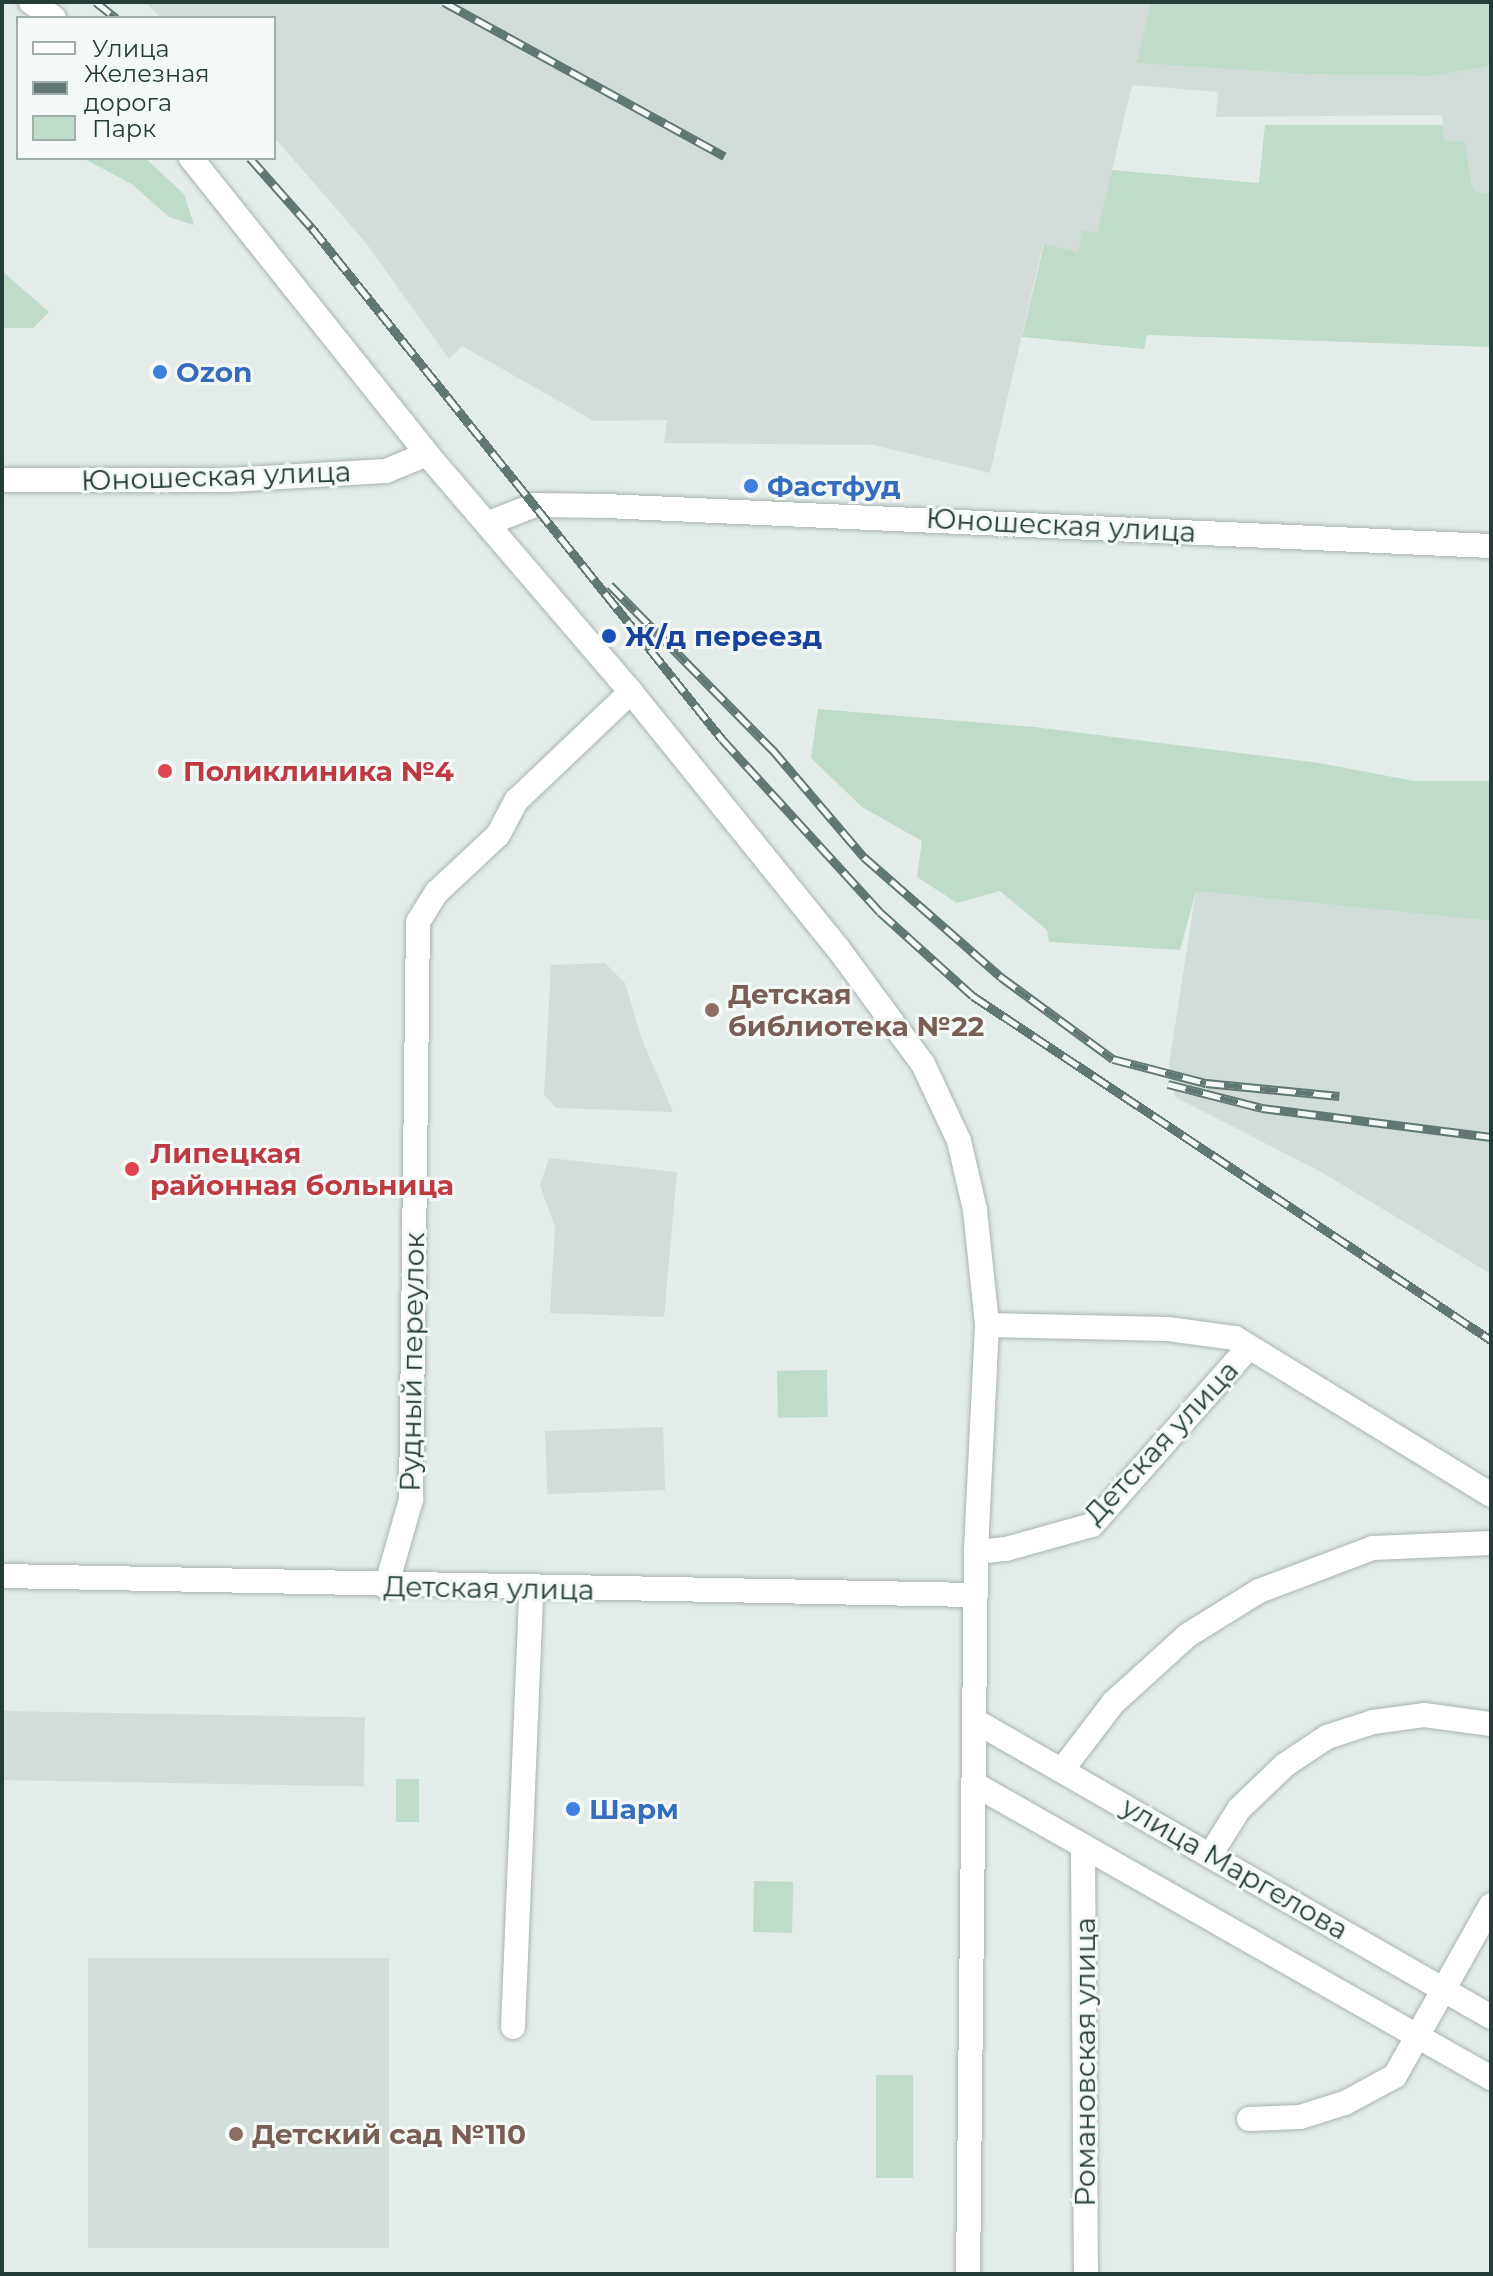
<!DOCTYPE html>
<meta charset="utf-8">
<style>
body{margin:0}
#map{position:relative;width:1493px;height:2276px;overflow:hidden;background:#e4ece9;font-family:Montserrat,sans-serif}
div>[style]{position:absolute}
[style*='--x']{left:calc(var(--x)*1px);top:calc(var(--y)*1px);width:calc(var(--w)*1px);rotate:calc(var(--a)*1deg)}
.built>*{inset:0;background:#d2dcd8;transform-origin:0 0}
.green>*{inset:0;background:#bfdbc9;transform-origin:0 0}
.roads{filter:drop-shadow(0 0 2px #a7b4b0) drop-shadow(0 0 2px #a7b4b0)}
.minor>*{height:24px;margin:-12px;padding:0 12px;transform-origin:12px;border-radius:12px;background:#fff}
.rail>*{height:9px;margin-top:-4.5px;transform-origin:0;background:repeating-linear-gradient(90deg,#f4f9f7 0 18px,#607773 0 36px);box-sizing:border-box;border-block:2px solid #607773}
.dots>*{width:22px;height:22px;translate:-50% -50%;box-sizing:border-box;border:4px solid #f4f9f7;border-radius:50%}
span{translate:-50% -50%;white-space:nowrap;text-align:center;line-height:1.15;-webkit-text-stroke:6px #f4f9f7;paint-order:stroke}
.shop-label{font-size:28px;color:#366cbe;font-weight:700}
.left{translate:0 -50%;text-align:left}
.street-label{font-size:28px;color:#253c38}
.transit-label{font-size:28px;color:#164399;font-weight:700}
.health-label{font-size:28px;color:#be3a42;font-weight:700}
.education-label{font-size:28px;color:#785e54;font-weight:700}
.frame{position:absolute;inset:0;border:4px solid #253c38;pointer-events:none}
.legend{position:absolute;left:16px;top:16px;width:260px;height:144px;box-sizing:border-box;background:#f4f9f7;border:2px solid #a1adab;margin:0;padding:10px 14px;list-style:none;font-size:24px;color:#253c38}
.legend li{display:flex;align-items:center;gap:16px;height:40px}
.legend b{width:40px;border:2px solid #a1adab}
</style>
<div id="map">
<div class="built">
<div style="clip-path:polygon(145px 2px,1151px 2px,1138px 63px,1302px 74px,1433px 76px,1486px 67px,1491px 61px,1491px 192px,1477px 193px,1472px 184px,1465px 141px,1444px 141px,1442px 115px,1216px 117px,1218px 92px,1132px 85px,1097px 233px,1078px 252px,1043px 244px,990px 473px,874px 445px,664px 443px,667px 420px,594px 421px,462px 346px,449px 359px,366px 243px,274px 137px,274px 18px,161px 18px)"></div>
<div style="clip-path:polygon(1196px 891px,1491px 921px,1491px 1274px,1321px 1172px,1175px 1097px,1169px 1064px)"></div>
<div style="clip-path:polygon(605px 963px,625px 983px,641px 1037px,673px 1112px,556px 1108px,544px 1095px,551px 965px)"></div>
<div style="clip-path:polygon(549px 1158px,677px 1172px,664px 1317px,550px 1313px,555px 1227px,540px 1186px)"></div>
<div style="left:663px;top:1427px;width:63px;height:118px;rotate:88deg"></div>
<div style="left:2px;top:1711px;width:363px;height:69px;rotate:1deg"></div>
<div style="left:389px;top:1958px;width:290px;height:301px;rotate:90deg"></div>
</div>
<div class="green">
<div style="clip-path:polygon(1151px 2px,1491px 2px,1491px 61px,1486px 67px,1433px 76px,1302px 74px,1137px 63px)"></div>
<div style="clip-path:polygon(1265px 125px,1443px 125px,1444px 141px,1465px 141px,1472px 185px,1477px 193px,1491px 192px,1491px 347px,1147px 335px,1144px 349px,1022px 337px,1044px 244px,1078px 252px,1083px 230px,1097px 233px,1112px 170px,1259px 183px)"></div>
<div style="clip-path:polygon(83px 158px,145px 158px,184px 194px,194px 225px,169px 217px,133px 185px)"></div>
<div style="clip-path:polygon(2px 271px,49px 312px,33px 328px,2px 328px)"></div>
<div style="clip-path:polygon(818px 709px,1034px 727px,1319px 763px,1414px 781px,1491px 781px,1491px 921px,1196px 891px,1180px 950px,1049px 942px,1047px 930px,1000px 891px,957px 903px,917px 877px,922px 841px,862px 807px,811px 758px)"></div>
<div style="left:827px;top:1370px;width:47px;height:50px;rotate:89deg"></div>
<div style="left:396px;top:1779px;width:23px;height:43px"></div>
<div style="left:754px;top:1881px;width:39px;height:51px;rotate:1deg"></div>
<div style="left:876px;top:2075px;width:37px;height:103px"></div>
</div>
<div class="roads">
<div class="minor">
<div style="--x:31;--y:2;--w:28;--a:35"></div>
<div style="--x:191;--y:158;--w:379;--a:51.4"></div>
<div style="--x:427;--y:454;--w:313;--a:49.4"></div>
<div style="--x:631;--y:692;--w:328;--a:51.1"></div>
<div style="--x:837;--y:947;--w:145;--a:53.7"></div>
<div style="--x:923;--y:1064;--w:85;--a:64.9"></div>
<div style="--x:959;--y:1141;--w:71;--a:76.9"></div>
<div style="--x:975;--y:1210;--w:116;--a:84"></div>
<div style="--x:987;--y:1325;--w:227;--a:92.8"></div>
<div style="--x:976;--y:1552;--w:722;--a:90.63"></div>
<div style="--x:2;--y:480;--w:227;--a:0"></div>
<div style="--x:229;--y:480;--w:157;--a:-3.3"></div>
<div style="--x:386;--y:471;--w:44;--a:-22.5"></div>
<div style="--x:489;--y:523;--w:49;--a:-21.4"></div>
<div style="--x:535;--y:505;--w:71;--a:0.8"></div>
<div style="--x:606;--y:506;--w:886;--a:2.59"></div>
<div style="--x:987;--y:1325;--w:181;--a:1.3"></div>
<div style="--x:1168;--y:1329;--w:68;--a:7.7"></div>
<div style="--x:1235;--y:1338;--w:300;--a:31.5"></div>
<div style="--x:976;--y:1552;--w:30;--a:-6"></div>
<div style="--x:1006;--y:1549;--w:89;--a:-15.6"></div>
<div style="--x:1092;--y:1525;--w:237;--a:-48.6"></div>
<div style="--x:2;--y:1576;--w:974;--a:1.12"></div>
<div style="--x:386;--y:1587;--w:91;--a:-74"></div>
<div style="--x:411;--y:1500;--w:578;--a:-89.31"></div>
<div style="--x:418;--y:922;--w:36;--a:-58"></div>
<div style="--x:437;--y:892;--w:83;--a:-43.1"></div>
<div style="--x:498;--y:835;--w:40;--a:-62"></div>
<div style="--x:517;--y:800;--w:157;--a:-43.5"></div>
<div style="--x:977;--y:1722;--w:593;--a:29.85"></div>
<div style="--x:1062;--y:1770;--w:84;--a:-52.7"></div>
<div style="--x:1113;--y:1703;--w:101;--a:-42.2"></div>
<div style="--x:1188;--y:1635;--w:84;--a:-31.8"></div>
<div style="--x:1259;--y:1591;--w:122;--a:-20.7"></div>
<div style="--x:1373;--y:1548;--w:118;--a:-2.4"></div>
<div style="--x:976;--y:1785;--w:593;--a:29.64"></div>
<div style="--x:1083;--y:1850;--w:424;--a:89.6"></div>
<div style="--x:1211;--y:1854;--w:53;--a:-58.1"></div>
<div style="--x:1239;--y:1809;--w:64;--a:-43.7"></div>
<div style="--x:1285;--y:1765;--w:50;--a:-33.7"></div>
<div style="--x:1327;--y:1737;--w:48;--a:-18.1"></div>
<div style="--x:1373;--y:1722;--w:51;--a:-7.8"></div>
<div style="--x:1424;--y:1715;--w:68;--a:7.7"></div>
<div style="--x:513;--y:2027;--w:438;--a:-87.6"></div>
<div style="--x:1249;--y:2119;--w:51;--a:-2.2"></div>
<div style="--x:1300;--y:2117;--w:47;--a:-17.3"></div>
<div style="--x:1345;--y:2103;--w:57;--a:-28.4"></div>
<div style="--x:1395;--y:2076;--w:196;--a:-60.7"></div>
</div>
</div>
<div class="rail">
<div style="--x:96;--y:2;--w:26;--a:39"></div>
<div style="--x:444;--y:2;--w:320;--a:28.8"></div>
<div style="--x:250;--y:158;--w:94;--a:48.5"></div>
<div style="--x:312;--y:228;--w:655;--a:51.26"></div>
<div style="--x:722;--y:739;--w:234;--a:47.6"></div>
<div style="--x:880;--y:912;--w:125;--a:42.1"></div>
<div style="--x:973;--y:996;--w:622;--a:33.59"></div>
<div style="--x:610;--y:585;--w:231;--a:45.4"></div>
<div style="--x:772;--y:749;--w:142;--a:49.6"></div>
<div style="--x:864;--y:857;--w:182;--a:41.2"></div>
<div style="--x:1001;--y:977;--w:139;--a:36.2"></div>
<div style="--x:1113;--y:1059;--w:96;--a:14.5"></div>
<div style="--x:1206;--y:1083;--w:134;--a:5.6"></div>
<div style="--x:1168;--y:1084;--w:97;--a:14.3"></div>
<div style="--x:1262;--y:1108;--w:231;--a:7.2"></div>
</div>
<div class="dots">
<div style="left:160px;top:372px;background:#3f7fe0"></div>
<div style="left:751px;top:486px;background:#3f7fe0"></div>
<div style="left:609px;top:636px;background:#1a4fb4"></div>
<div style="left:165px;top:771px;background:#e0444e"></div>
<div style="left:712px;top:1010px;background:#8d6e63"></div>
<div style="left:132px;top:1169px;background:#e0444e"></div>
<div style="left:573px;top:1809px;background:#3f7fe0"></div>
<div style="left:236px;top:2134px;background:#8d6e63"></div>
</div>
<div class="shop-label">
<span class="left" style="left:176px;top:372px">Ozon</span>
<span class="left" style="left:767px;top:486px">Фастфуд</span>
<span class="left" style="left:589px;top:1809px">Шарм</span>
</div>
<div class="street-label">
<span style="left:216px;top:476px;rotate:-2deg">Юношеская улица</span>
<span style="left:1061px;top:525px;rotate:3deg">Юношеская улица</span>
<span style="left:412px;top:1362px;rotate:-89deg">Рудный переулок</span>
<span style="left:1161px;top:1442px;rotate:-47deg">Детская улица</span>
<span style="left:489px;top:1588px;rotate:1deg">Детская улица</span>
<span style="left:1235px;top:1868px;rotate:30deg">улица Маргелова</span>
<span style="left:1085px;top:2062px;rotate:-90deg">Романовская улица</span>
</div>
<div class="transit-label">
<span class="left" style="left:625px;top:636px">Ж/д переезд</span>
</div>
<div class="health-label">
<span class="left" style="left:183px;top:771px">Поликлиника №4</span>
<span class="left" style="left:150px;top:1169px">Липецкая<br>районная больница</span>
</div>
<div class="education-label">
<span class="left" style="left:728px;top:1010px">Детская<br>библиотека №22</span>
<span class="left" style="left:252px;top:2134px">Детский сад №110</span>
</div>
<div class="frame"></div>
<ul class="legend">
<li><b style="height:10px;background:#fff"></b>Улица</li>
<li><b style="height:10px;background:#607773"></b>Железная дорога</li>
<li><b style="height:22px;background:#bfdbc9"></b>Парк</li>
</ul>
</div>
